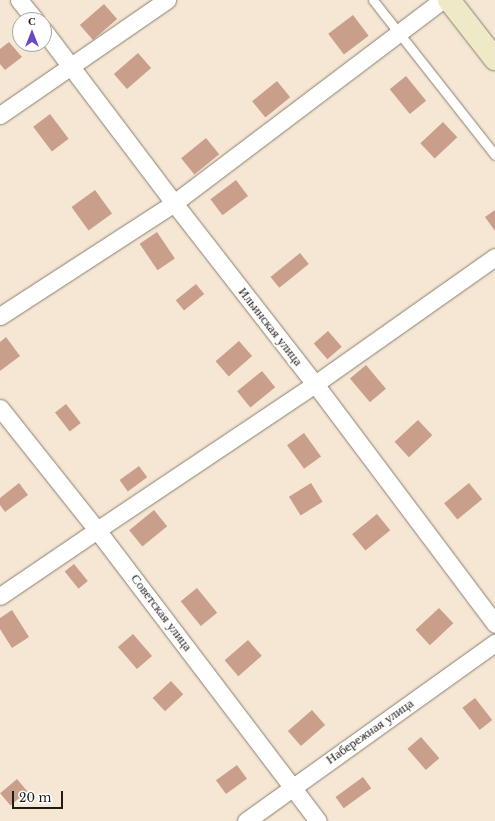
<!DOCTYPE html>
<meta charset="utf-8">
<style>
body{margin:0}
#map{position:relative;width:495px;height:821px;overflow:hidden;background:#f5e7d4;font-family:"Libre Baskerville",serif}
div>[style]{position:absolute}
[style*='--x']{left:calc(var(--x)*1px);top:calc(var(--y)*1px);width:calc(var(--w)*1px);rotate:calc(var(--a)*1deg)}
.building>*{inset:0;background:#c99f8b;transform-origin:0 0}
.roads{filter:drop-shadow(0 0 1px #8b7e6e) drop-shadow(0 0 1px #8b7e6e)}
.service>*{height:9px;margin:-4.5px;padding:0 4.5px;transform-origin:4.5px;border-radius:4.5px;background:#fff}
.minor>*{height:17px;margin:-8.5px;padding:0 8.5px;transform-origin:8.5px;border-radius:8.5px;background:#fff}
.secondary>*{height:22px;margin:-11px;padding:0 11px;transform-origin:11px;border-radius:11px;background:#eeeac7}
span{translate:-50% -50%;white-space:nowrap;text-align:center;line-height:1.15;-webkit-text-stroke:3.5px #fff;paint-order:stroke}
.street-label{font-size:13px;color:#201b15}
.north{position:absolute;left:12px;top:12px;width:40px;height:40px;box-sizing:border-box;background:#fff;border:1px solid #a6a4a1;border-radius:50%;rotate:0deg;font-size:11px;font-weight:700;line-height:16px;text-align:center;color:#201b15}
.north::after{content:'';display:block;margin:auto;width:14px;height:18px;background:#6b48c1;clip-path:polygon(50% 0,100% 100%,50% 72%,0 100%)}
.scale{position:absolute;left:12px;top:791px;width:51px;height:18px;box-sizing:border-box;border:2px solid #201b15;border-top:0;padding-left:5px;font-size:12px;line-height:14px;white-space:nowrap;color:#201b15;-webkit-text-stroke:3px #fff;paint-order:stroke}
</style>
<div id="map">
<div class="building">
<div style="left:104px;top:4px;width:20px;height:32px;rotate:49deg"></div>
<div style="left:353px;top:15px;width:26px;height:31px;rotate:53deg"></div>
<div style="clip-path:polygon(9px 42px,22px 57px,5px 70px,0 64px,0 49px)"></div>
<div style="left:138px;top:53px;width:20px;height:32px;rotate:49deg"></div>
<div style="left:406px;top:76px;width:32px;height:21px;rotate:51deg"></div>
<div style="left:277px;top:81px;width:21px;height:32px;rotate:51deg"></div>
<div style="left:50px;top:114px;width:31px;height:21px;rotate:53deg"></div>
<div style="left:443px;top:122px;width:21px;height:31px;rotate:47deg"></div>
<div style="left:206px;top:138px;width:21px;height:32px;rotate:51deg"></div>
<div style="left:236px;top:180px;width:20px;height:32px;rotate:53deg"></div>
<div style="left:95px;top:190px;width:29px;height:29px;rotate:54deg"></div>
<div style="clip-path:polygon(495px 210px,495px 231px,485px 217px)"></div>
<div style="left:157px;top:232px;width:32px;height:21px;rotate:56deg"></div>
<div style="left:300px;top:253px;width:14px;height:38px;rotate:51deg"></div>
<div style="left:196px;top:284px;width:13px;height:26px;rotate:51deg"></div>
<div style="left:328px;top:331px;width:21px;height:19px;rotate:49deg"></div>
<div style="clip-path:polygon(6px 337px,20px 356px,0 371px,0 342px)"></div>
<div style="left:239px;top:341px;width:20px;height:31px;rotate:49deg"></div>
<div style="left:366px;top:365px;width:31px;height:21px;rotate:50deg"></div>
<div style="left:262px;top:371px;width:21px;height:32px;rotate:51deg"></div>
<div style="left:66px;top:404px;width:24px;height:14px;rotate:52deg"></div>
<div style="left:418px;top:420px;width:21px;height:32px;rotate:47deg"></div>
<div style="left:304px;top:433px;width:29px;height:21px;rotate:54deg"></div>
<div style="left:139px;top:466px;width:14px;height:24px;rotate:54deg"></div>
<div style="clip-path:polygon(19px 483px,28px 495px,5px 512px,0 505px,0 498px)"></div>
<div style="left:311px;top:483px;width:22px;height:26px;rotate:58deg"></div>
<div style="left:469px;top:483px;width:21px;height:32px;rotate:51deg"></div>
<div style="left:154px;top:510px;width:21px;height:32px;rotate:51deg"></div>
<div style="left:377px;top:514px;width:21px;height:32px;rotate:51deg"></div>
<div style="left:74px;top:564px;width:22px;height:12px;rotate:51deg"></div>
<div style="left:197px;top:588px;width:32px;height:21px;rotate:51deg"></div>
<div style="left:439px;top:608px;width:21px;height:32px;rotate:47deg"></div>
<div style="clip-path:polygon(12px 610px,29px 637px,12px 648px,0 629px,0 618px)"></div>
<div style="left:133px;top:634px;width:29px;height:20px;rotate:49deg"></div>
<div style="left:248px;top:640px;width:21px;height:31px;rotate:49deg"></div>
<div style="left:171px;top:681px;width:18px;height:25px;rotate:47deg"></div>
<div style="left:475px;top:698px;width:28px;height:16px;rotate:52deg"></div>
<div style="left:312px;top:710px;width:20px;height:32px;rotate:49deg"></div>
<div style="left:421px;top:737px;width:28px;height:18px;rotate:49deg"></div>
<div style="left:237px;top:765px;width:17px;height:26px;rotate:54deg"></div>
<div style="left:363px;top:777px;width:14px;height:34px;rotate:54deg"></div>
<div style="left:17px;top:779px;width:16px;height:22px;rotate:50deg"></div>
</div>
<div class="roads">
<div class="service">
<div style="--x:373;--y:0;--w:197;--a:51.8"></div>
</div>
<div class="minor">
<div style="--x:19;--y:0;--w:26;--a:51"></div>
<div style="--x:44;--y:31;--w:216;--a:52.9"></div>
<div style="--x:174;--y:203;--w:229;--a:52.1"></div>
<div style="--x:315;--y:384;--w:300;--a:53.1"></div>
<div style="--x:0;--y:115;--w:203;--a:-34.6"></div>
<div style="--x:0;--y:316;--w:207;--a:-33"></div>
<div style="--x:174;--y:203;--w:336;--a:-37.1"></div>
<div style="--x:0;--y:408;--w:156;--a:51.5"></div>
<div style="--x:97;--y:530;--w:365;--a:52.8"></div>
<div style="--x:0;--y:596;--w:117;--a:-34.2"></div>
<div style="--x:97;--y:530;--w:262;--a:-33.8"></div>
<div style="--x:315;--y:384;--w:220;--a:-35.2"></div>
<div style="--x:246;--y:821;--w:306;--a:-35.6"></div>
</div>
<div class="secondary">
<div style="--x:449;--y:0;--w:75;--a:52.1"></div>
</div>
</div>
<div class="street-label">
<span style="left:270px;top:327px;rotate:52deg">Ильинская улица</span>
<span style="left:161px;top:613px;rotate:53deg">Советская улица</span>
<span style="left:370px;top:732px;rotate:-35deg">Набережная улица</span>
</div>
<div class="north">С</div>
<div class="scale">20 m</div>
</div>
